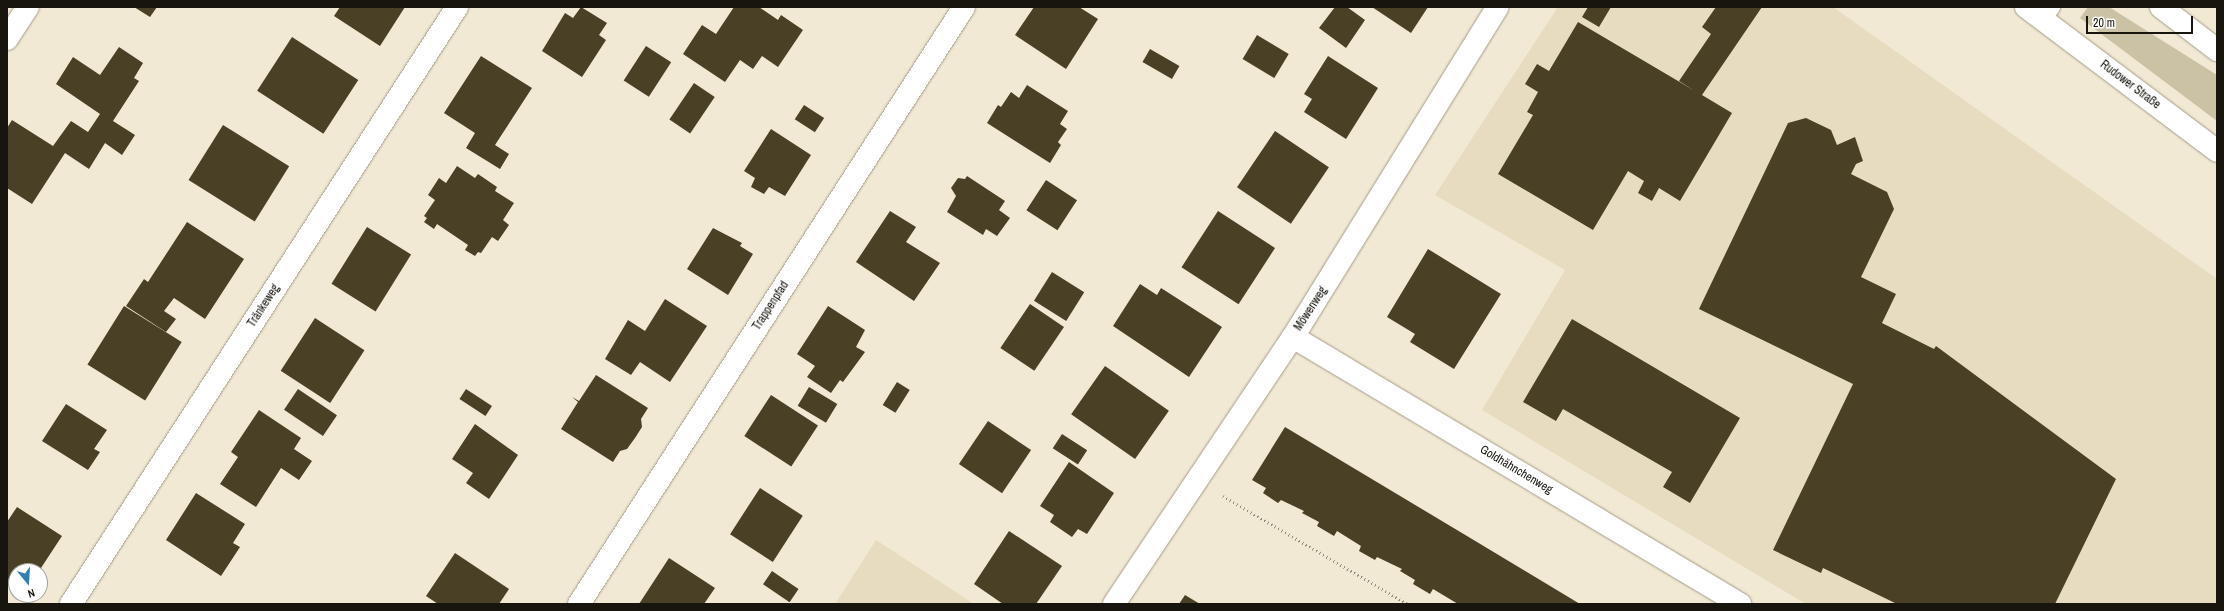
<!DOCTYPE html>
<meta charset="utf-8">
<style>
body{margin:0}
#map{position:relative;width:2224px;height:611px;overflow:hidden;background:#f1e9d3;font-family:"Archivo Narrow",sans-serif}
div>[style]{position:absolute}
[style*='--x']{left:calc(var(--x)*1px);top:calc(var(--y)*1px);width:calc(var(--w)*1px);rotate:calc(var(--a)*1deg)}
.built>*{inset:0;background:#e7dcbf}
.green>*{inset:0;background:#cbc1a4}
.building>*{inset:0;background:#494026;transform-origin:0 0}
.path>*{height:2.5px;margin-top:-1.25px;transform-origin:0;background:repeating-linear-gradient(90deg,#938d7d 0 1px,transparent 0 4px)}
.roads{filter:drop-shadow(0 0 1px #a59d89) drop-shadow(0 0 1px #a59d89)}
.service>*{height:16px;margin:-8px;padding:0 8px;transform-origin:8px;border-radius:8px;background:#fff}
.minor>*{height:22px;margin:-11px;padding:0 11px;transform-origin:11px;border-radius:11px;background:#fff}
.secondary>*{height:22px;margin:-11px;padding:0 11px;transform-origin:11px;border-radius:11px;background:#fff}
span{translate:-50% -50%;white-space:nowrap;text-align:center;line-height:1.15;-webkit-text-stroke:4px #fff;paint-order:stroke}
.street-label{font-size:12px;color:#17150d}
.frame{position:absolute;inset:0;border:8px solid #17150d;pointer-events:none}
.north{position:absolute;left:8px;top:563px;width:40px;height:40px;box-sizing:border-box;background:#fff;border:1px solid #a2a19e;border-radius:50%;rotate:162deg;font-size:11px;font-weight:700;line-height:16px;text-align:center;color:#17150d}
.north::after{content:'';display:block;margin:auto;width:14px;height:18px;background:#3080b1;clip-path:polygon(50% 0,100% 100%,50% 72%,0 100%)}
.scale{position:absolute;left:2086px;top:16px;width:107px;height:18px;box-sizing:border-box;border:2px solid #17150d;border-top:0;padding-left:5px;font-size:12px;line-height:14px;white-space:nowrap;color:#17150d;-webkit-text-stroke:3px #fff;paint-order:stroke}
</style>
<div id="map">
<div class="built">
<div style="clip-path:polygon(1558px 7px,1833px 7px,2217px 279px,2216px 604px,1806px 604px,1482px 410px,1565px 270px,1435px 195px)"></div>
<div style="clip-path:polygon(876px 540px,974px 604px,835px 604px)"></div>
</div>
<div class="green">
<div style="clip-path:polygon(2088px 7px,2109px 7px,2217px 75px,2217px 121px,2080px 18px)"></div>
</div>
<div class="building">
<div style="clip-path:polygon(134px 7px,157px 7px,150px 17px)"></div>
<div style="clip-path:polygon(340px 7px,405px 7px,380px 46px,334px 16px)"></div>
<div style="clip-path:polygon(581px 7px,607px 23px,599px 35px,606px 40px,582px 77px,542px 51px,565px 13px,573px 18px)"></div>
<div style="clip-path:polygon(734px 7px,759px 7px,778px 20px,781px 15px,803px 30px,778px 67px,762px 56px,753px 69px,740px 60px,725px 82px,683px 54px,702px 25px,716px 34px)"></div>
<div style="clip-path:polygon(1034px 7px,1079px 7px,1098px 19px,1066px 69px,1015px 35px)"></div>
<div style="clip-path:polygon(1335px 7px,1347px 7px,1365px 20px,1346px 48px,1319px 28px)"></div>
<div style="clip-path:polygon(1372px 7px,1428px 7px,1411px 33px)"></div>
<div style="clip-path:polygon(1588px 7px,1611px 7px,1599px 27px,1582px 17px)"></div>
<div style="clip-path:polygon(1716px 7px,1762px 7px,1702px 95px,1732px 113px,1680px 201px,1659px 188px,1652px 201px,1638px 193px,1644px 181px,1628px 171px,1593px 230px,1498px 174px,1533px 115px,1527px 112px,1538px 92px,1525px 84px,1537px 64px,1549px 71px,1578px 22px,1695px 91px,1679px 81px,1711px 34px,1702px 27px)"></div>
<div style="left:1257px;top:35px;width:37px;height:28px;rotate:31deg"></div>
<div style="left:292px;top:37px;width:79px;height:64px;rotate:33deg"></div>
<div style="left:646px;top:46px;width:30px;height:41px;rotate:33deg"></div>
<div style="clip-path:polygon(119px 47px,143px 63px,134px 78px,139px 81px,113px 121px,135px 135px,122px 155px,105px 143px,89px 169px,65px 153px,32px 204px,7px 188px,7px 128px,12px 120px,53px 146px,71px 121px,88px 132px,100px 114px,56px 84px,73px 57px,100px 75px)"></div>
<div style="left:1150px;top:49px;width:34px;height:15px;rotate:30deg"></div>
<div style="clip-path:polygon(481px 56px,532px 88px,495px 145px,509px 154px,500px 169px,466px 148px,475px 133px,444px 113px)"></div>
<div style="clip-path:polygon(1328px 56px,1378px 88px,1346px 139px,1304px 112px,1312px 99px,1304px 94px)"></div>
<div style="left:694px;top:83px;width:25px;height:44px;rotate:34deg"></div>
<div style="clip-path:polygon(1027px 85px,1068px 111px,1060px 124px,1067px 129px,1058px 142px,1061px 145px,1050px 163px,987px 123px,998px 105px,1001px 107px,1011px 92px,1019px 98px)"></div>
<div style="left:804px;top:105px;width:24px;height:17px;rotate:33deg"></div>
<div style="clip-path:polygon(1806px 118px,1831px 130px,1837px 145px,1855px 137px,1863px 161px,1856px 164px,1851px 174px,1887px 192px,1894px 209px,1861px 277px,1896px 294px,1882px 323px,1934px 349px,1936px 346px,2116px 479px,2055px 604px,1897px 604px,1823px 568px,1821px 573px,1773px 550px,1853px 384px,1699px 309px,1788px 123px)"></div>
<div style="left:223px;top:125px;width:78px;height:65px;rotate:32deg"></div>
<div style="clip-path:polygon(771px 129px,811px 155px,785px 196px,769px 187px,764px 194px,751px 187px,755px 178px,744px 171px)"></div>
<div style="left:1275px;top:131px;width:65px;height:68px;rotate:34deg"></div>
<div style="clip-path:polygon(457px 166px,475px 178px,478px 174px,497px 187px,495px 191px,514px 203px,503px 220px,509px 225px,498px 241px,492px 237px,481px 253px,478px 252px,475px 256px,465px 250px,468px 245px,437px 224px,434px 229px,424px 222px,427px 218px,424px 216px,435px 200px,428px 195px,439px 178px,446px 183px)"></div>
<div style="clip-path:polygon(967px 176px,1005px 201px,999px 210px,1010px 218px,997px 236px,986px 229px,983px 235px,947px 212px,956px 196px,951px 188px,958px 178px,965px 179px)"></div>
<div style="left:1046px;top:180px;width:37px;height:36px;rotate:33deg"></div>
<div style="clip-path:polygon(890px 211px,916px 227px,906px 242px,940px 263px,914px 301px,856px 262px)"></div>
<div style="left:1218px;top:211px;width:68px;height:67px;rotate:33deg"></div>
<div style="clip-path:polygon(187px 222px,244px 259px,205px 319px,174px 298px,164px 311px,176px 319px,166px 332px,126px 306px,144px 279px,148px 282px)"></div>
<div style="left:367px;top:227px;width:52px;height:67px;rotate:32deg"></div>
<div style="clip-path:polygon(713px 228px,742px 243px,740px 246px,753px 254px,728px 295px,687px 269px)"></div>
<div style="clip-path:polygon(1428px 249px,1501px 294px,1454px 369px,1410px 342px,1415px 334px,1387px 317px)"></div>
<div style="left:1052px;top:272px;width:38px;height:34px;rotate:32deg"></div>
<div style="clip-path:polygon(1140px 284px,1157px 295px,1161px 288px,1222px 327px,1189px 377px,1113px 326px)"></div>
<div style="clip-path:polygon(665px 299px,707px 326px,670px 382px,640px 362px,631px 375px,605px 359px,628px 320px,645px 331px)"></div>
<div style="left:1030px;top:304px;width:41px;height:53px;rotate:34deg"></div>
<div style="left:124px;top:306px;width:68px;height:69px;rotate:32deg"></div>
<div style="clip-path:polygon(828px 306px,865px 330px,856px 347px,865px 352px,843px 382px,840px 380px,831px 393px,807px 377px,815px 366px,797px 354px)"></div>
<div style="left:315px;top:318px;width:59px;height:63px;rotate:33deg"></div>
<div style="clip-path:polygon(1572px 319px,1740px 418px,1690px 503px,1663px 487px,1672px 472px,1563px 409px,1556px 421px,1523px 402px)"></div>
<div style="left:1105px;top:366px;width:78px;height:59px;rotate:35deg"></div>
<div style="clip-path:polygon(596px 375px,648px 408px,641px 419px,642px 427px,635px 438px,627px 449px,620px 451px,613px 462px,561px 429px,578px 402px,572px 397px,579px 401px)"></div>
<div style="left:897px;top:382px;width:15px;height:27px;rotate:32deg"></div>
<div style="left:809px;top:387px;width:33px;height:22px;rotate:31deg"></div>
<div style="left:298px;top:389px;width:47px;height:25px;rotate:34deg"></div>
<div style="left:466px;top:389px;width:31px;height:12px;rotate:33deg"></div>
<div style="left:771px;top:395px;width:56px;height:49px;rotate:33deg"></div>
<div style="clip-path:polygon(66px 404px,107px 430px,94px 449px,100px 452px,88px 470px,42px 441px)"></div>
<div style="clip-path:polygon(259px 410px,301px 438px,294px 449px,312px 461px,299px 480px,281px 468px,256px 507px,220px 484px,238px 457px,231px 452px)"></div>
<div style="left:988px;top:421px;width:52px;height:52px;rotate:34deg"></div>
<div style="clip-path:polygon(475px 424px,518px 455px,489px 499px,466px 483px,473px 473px,452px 459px)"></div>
<div style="clip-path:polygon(1285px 427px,1477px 542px,1580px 604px,1458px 604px,1433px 589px,1430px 594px,1413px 584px,1415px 580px,1400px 571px,1402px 569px,1377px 557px,1375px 560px,1359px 551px,1361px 546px,1337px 531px,1334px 536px,1317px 526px,1319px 522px,1302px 513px,1304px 511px,1281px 500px,1278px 503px,1263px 493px,1266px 488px,1252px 480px)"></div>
<div style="left:1062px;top:434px;width:30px;height:17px;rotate:33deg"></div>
<div style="clip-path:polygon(1069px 462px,1114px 493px,1087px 534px,1078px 529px,1072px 537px,1050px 522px,1054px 515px,1040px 506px)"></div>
<div style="left:760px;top:488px;width:51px;height:55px;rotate:33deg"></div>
<div style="clip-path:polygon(196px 493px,245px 524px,233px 543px,240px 547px,221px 576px,166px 540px)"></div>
<div style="clip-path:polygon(17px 507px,62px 536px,39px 571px,16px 571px,16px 591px,7px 585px,7px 522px)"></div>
<div style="clip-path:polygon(1009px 531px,1062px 566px,1036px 604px,1003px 604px,974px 584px)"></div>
<div style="clip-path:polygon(455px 553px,509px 589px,499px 604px,438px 604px,426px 596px)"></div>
<div style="clip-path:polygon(669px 558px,715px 588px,704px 604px,639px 604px)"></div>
<div style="left:772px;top:571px;width:32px;height:16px;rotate:34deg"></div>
<div style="clip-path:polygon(1185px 595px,1200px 604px,1179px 604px)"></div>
</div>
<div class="path">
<div style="--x:1223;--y:496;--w:214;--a:30.3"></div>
</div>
<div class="roads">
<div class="service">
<div style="--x:2043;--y:20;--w:16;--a:-55"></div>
</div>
<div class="minor">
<div style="--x:7;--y:39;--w:38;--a:-57"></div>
<div style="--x:1293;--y:337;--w:521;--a:30.85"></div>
<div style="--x:71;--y:604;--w:711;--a:-57.11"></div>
<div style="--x:579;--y:604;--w:710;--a:-57.18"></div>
<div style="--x:1114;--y:604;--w:321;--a:-56.2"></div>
<div style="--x:1293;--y:337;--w:388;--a:-58.2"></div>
</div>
<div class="secondary">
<div style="--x:2026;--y:7;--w:239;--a:37"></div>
<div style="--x:2161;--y:7;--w:71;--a:37.5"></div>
</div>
</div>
<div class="street-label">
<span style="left:2130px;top:85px;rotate:37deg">Rudower Straße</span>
<span style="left:264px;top:306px;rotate:-57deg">Tränkeweg</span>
<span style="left:771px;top:306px;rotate:-57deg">Trappenpfad</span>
<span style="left:1311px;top:309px;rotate:-57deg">Möwenweg</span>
<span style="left:1516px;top:470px;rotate:31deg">Goldhähnchenweg</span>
</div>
<div class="frame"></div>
<div class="north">N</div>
<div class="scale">20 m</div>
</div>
